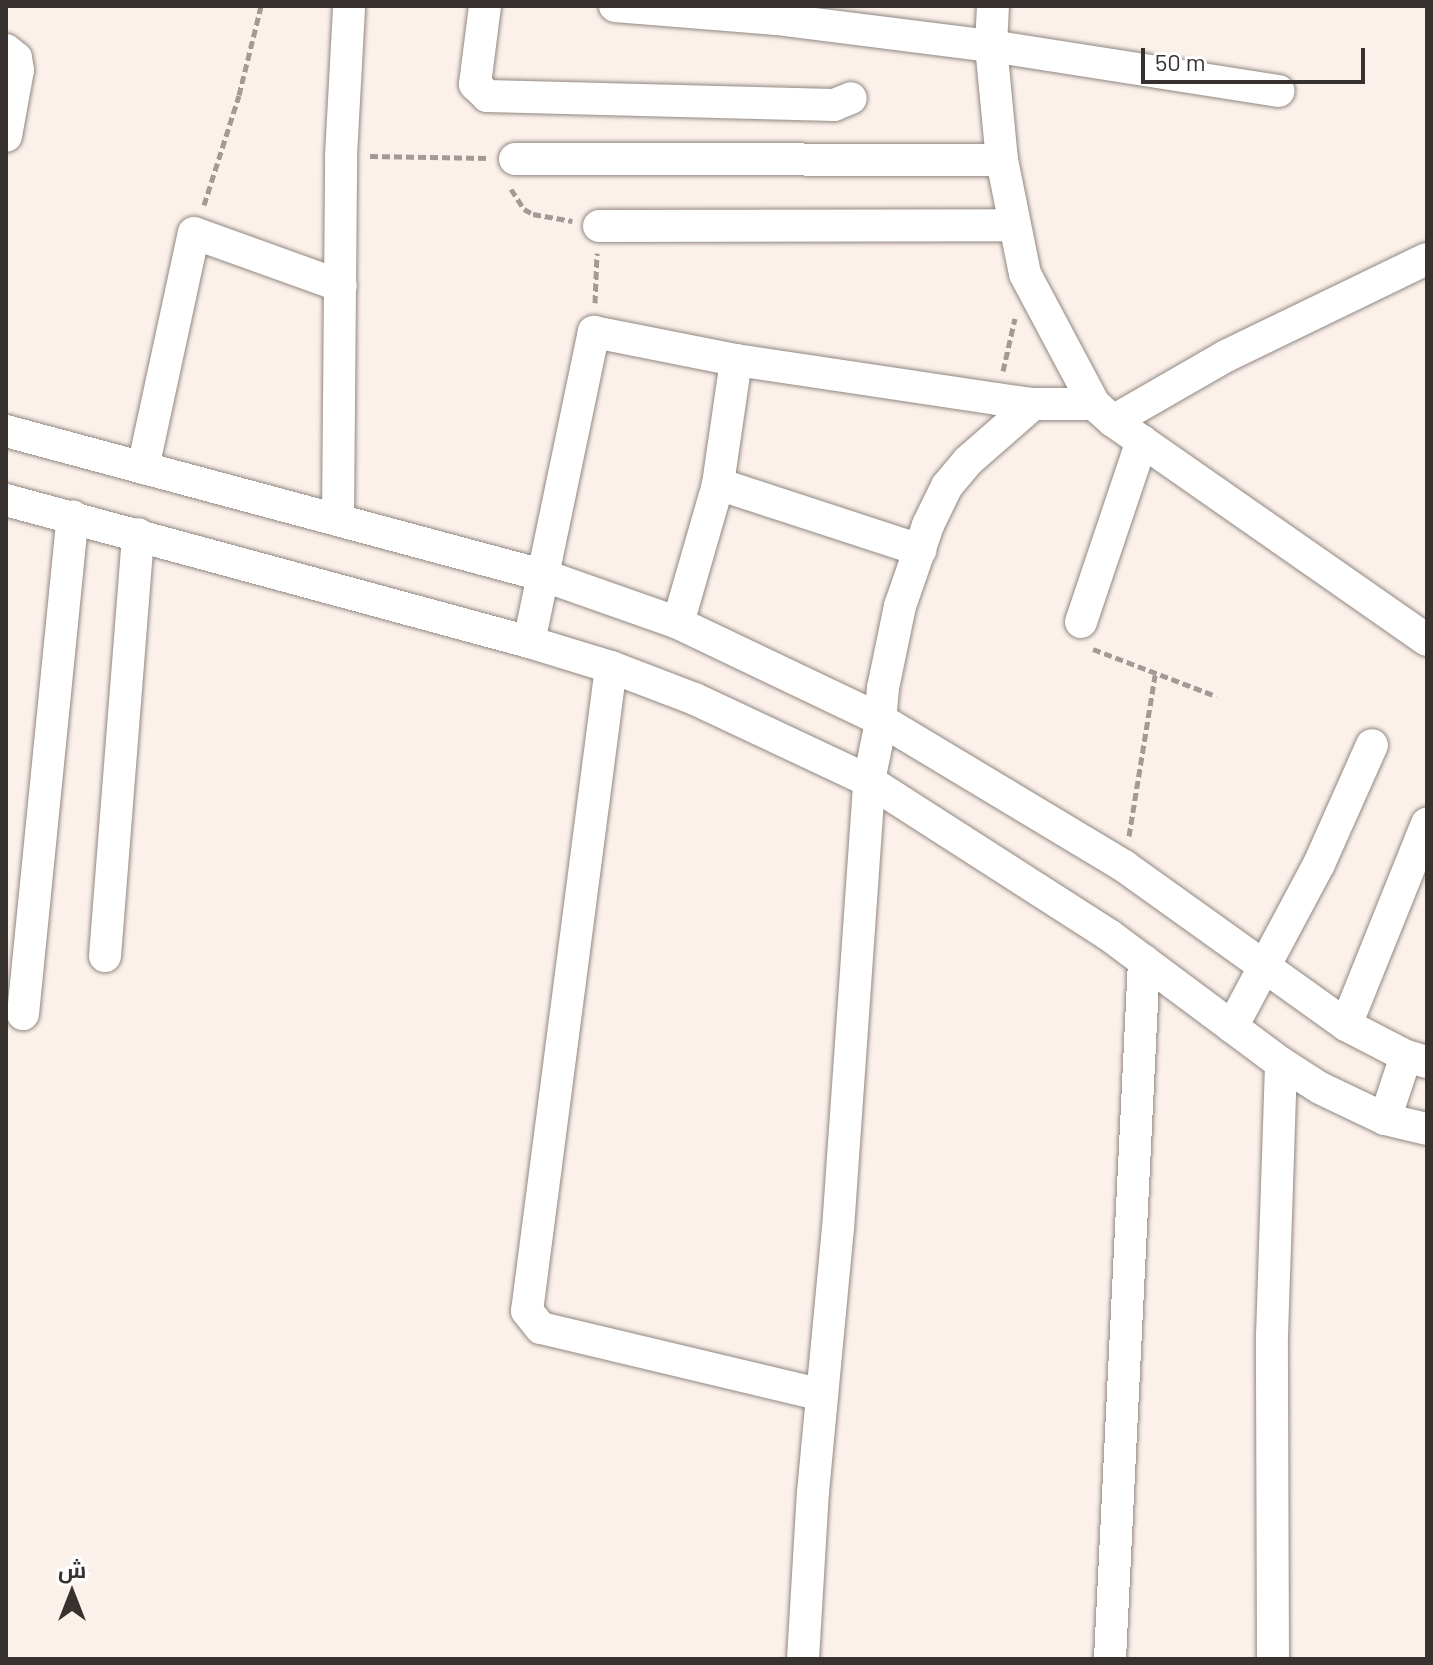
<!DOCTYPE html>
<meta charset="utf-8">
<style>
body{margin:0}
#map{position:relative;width:1433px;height:1665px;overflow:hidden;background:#fcf1ea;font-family:Barlow,Cairo,sans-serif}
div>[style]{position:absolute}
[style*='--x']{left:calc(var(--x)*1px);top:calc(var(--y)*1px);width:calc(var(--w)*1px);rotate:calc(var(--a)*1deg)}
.path>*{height:5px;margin-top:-2.5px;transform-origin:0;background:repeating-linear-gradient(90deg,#a39a96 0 8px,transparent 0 12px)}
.roads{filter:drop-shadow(0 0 2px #918781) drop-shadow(0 0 2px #918781)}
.minor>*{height:32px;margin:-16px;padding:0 16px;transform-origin:16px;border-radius:16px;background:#fff}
span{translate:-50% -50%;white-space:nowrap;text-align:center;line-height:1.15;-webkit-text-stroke:6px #fff;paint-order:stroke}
.frame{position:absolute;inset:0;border:8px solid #373230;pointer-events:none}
.north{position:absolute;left:32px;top:1553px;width:80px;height:80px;-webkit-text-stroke:6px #fff;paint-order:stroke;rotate:0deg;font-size:22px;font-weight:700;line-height:32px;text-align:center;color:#373230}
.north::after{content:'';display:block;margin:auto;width:28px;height:36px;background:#373230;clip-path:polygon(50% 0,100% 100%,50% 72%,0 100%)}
.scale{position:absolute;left:1141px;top:48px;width:224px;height:36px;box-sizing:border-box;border:4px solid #373230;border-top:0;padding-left:10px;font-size:24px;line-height:28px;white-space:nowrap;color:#373230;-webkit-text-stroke:6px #fff;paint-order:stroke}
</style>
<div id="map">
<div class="path">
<div style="--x:370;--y:156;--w:118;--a:1"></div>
<div style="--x:511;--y:189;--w:24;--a:57"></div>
<div style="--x:524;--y:209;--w:10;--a:29"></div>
<div style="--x:533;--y:214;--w:40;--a:10"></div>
<div style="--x:204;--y:205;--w:115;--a:-72.3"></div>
<div style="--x:239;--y:95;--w:92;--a:-76.1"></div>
<div style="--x:595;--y:303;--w:50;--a:-87.7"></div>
<div style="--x:1003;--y:371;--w:54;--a:-77.2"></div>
<div style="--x:1093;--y:649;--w:132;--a:20.9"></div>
<div style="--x:1129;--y:836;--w:163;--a:-80.8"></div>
</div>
<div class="roads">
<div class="minor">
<div style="--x:485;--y:6;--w:79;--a:97.3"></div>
<div style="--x:475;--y:84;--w:17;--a:45"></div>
<div style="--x:487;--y:96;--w:347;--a:1.5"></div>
<div style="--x:834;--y:105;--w:18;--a:-22"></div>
<div style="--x:615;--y:6;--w:162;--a:4.6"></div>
<div style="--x:776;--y:19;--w:217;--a:7.2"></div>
<div style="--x:991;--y:46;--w:291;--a:8.9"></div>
<div style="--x:993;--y:6;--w:40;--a:92.9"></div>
<div style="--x:991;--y:46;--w:115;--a:84.5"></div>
<div style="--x:1002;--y:160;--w:116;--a:78.6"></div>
<div style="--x:1025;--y:274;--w:147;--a:62"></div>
<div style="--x:1094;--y:404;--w:25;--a:42"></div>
<div style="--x:1113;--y:421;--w:383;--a:34.9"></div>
<div style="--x:6;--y:50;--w:13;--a:39"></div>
<div style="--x:16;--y:58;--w:12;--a:81"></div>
<div style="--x:18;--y:70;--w:67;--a:100.3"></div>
<div style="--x:515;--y:159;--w:487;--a:0.1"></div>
<div style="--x:599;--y:226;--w:415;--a:-0.1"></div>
<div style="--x:1113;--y:421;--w:130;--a:-29.9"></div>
<div style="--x:1226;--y:356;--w:223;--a:-25.8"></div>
<div style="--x:6;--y:431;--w:555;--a:15.04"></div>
<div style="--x:542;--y:575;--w:144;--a:19.4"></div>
<div style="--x:678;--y:623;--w:225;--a:25.5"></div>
<div style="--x:881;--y:720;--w:283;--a:31"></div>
<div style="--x:1124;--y:866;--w:273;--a:35.6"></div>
<div style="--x:1346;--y:1025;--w:68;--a:27.3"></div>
<div style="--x:1406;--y:1056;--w:22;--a:16"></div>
<div style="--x:143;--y:468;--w:240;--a:-77.8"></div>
<div style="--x:194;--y:233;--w:156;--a:19.8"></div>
<div style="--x:718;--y:484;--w:213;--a:18.1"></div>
<div style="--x:6;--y:500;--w:542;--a:15.19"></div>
<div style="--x:529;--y:642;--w:86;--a:17"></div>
<div style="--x:611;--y:667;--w:90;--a:20.9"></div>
<div style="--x:695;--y:699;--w:192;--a:25.2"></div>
<div style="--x:869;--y:781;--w:285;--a:32.7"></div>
<div style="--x:1109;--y:935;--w:214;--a:36.7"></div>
<div style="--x:1281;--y:1063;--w:46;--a:32.7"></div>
<div style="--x:1320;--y:1088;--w:72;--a:25.5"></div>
<div style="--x:1385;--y:1119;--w:43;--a:13.4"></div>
<div style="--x:338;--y:518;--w:362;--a:-89.5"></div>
<div style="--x:341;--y:156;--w:150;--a:-86.9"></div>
<div style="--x:1081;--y:622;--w:191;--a:-71.4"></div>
<div style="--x:678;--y:623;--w:145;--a:-73.9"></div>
<div style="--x:718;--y:484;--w:125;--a:-81.7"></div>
<div style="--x:529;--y:642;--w:317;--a:-78.2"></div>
<div style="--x:594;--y:332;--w:145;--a:11.2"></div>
<div style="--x:736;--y:360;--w:264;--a:8.5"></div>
<div style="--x:997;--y:399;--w:36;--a:8"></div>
<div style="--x:1033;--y:404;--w:61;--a:0"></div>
<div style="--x:611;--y:667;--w:649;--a:97.43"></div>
<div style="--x:527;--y:1311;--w:22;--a:51"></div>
<div style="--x:541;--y:1328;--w:289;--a:13.4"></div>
<div style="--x:105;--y:956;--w:423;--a:-85.5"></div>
<div style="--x:23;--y:1014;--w:500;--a:-84.3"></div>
<div style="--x:1346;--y:1025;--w:217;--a:-68.1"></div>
<div style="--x:1232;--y:1027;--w:185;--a:-61.9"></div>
<div style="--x:1319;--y:864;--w:130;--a:-66"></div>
<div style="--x:1385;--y:1119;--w:66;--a:-71.6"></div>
<div style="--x:803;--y:1659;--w:167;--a:-86.6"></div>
<div style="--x:813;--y:1492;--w:264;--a:-84.6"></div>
<div style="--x:838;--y:1229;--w:449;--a:-86"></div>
<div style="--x:869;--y:781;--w:50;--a:-78.5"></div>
<div style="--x:879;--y:732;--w:44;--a:-84.8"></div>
<div style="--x:883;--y:688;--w:84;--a:-78.3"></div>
<div style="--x:900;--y:606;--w:86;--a:-70.9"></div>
<div style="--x:928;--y:525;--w:43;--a:-64"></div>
<div style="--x:947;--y:486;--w:33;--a:-50"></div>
<div style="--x:968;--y:461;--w:86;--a:-41.2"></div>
<div style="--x:1110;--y:1659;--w:699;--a:-87.21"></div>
<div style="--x:1273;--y:1659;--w:323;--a:-90.2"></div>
<div style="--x:1272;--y:1336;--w:273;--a:-88.1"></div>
</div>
</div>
<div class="frame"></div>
<div class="north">ش</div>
<div class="scale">50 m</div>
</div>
